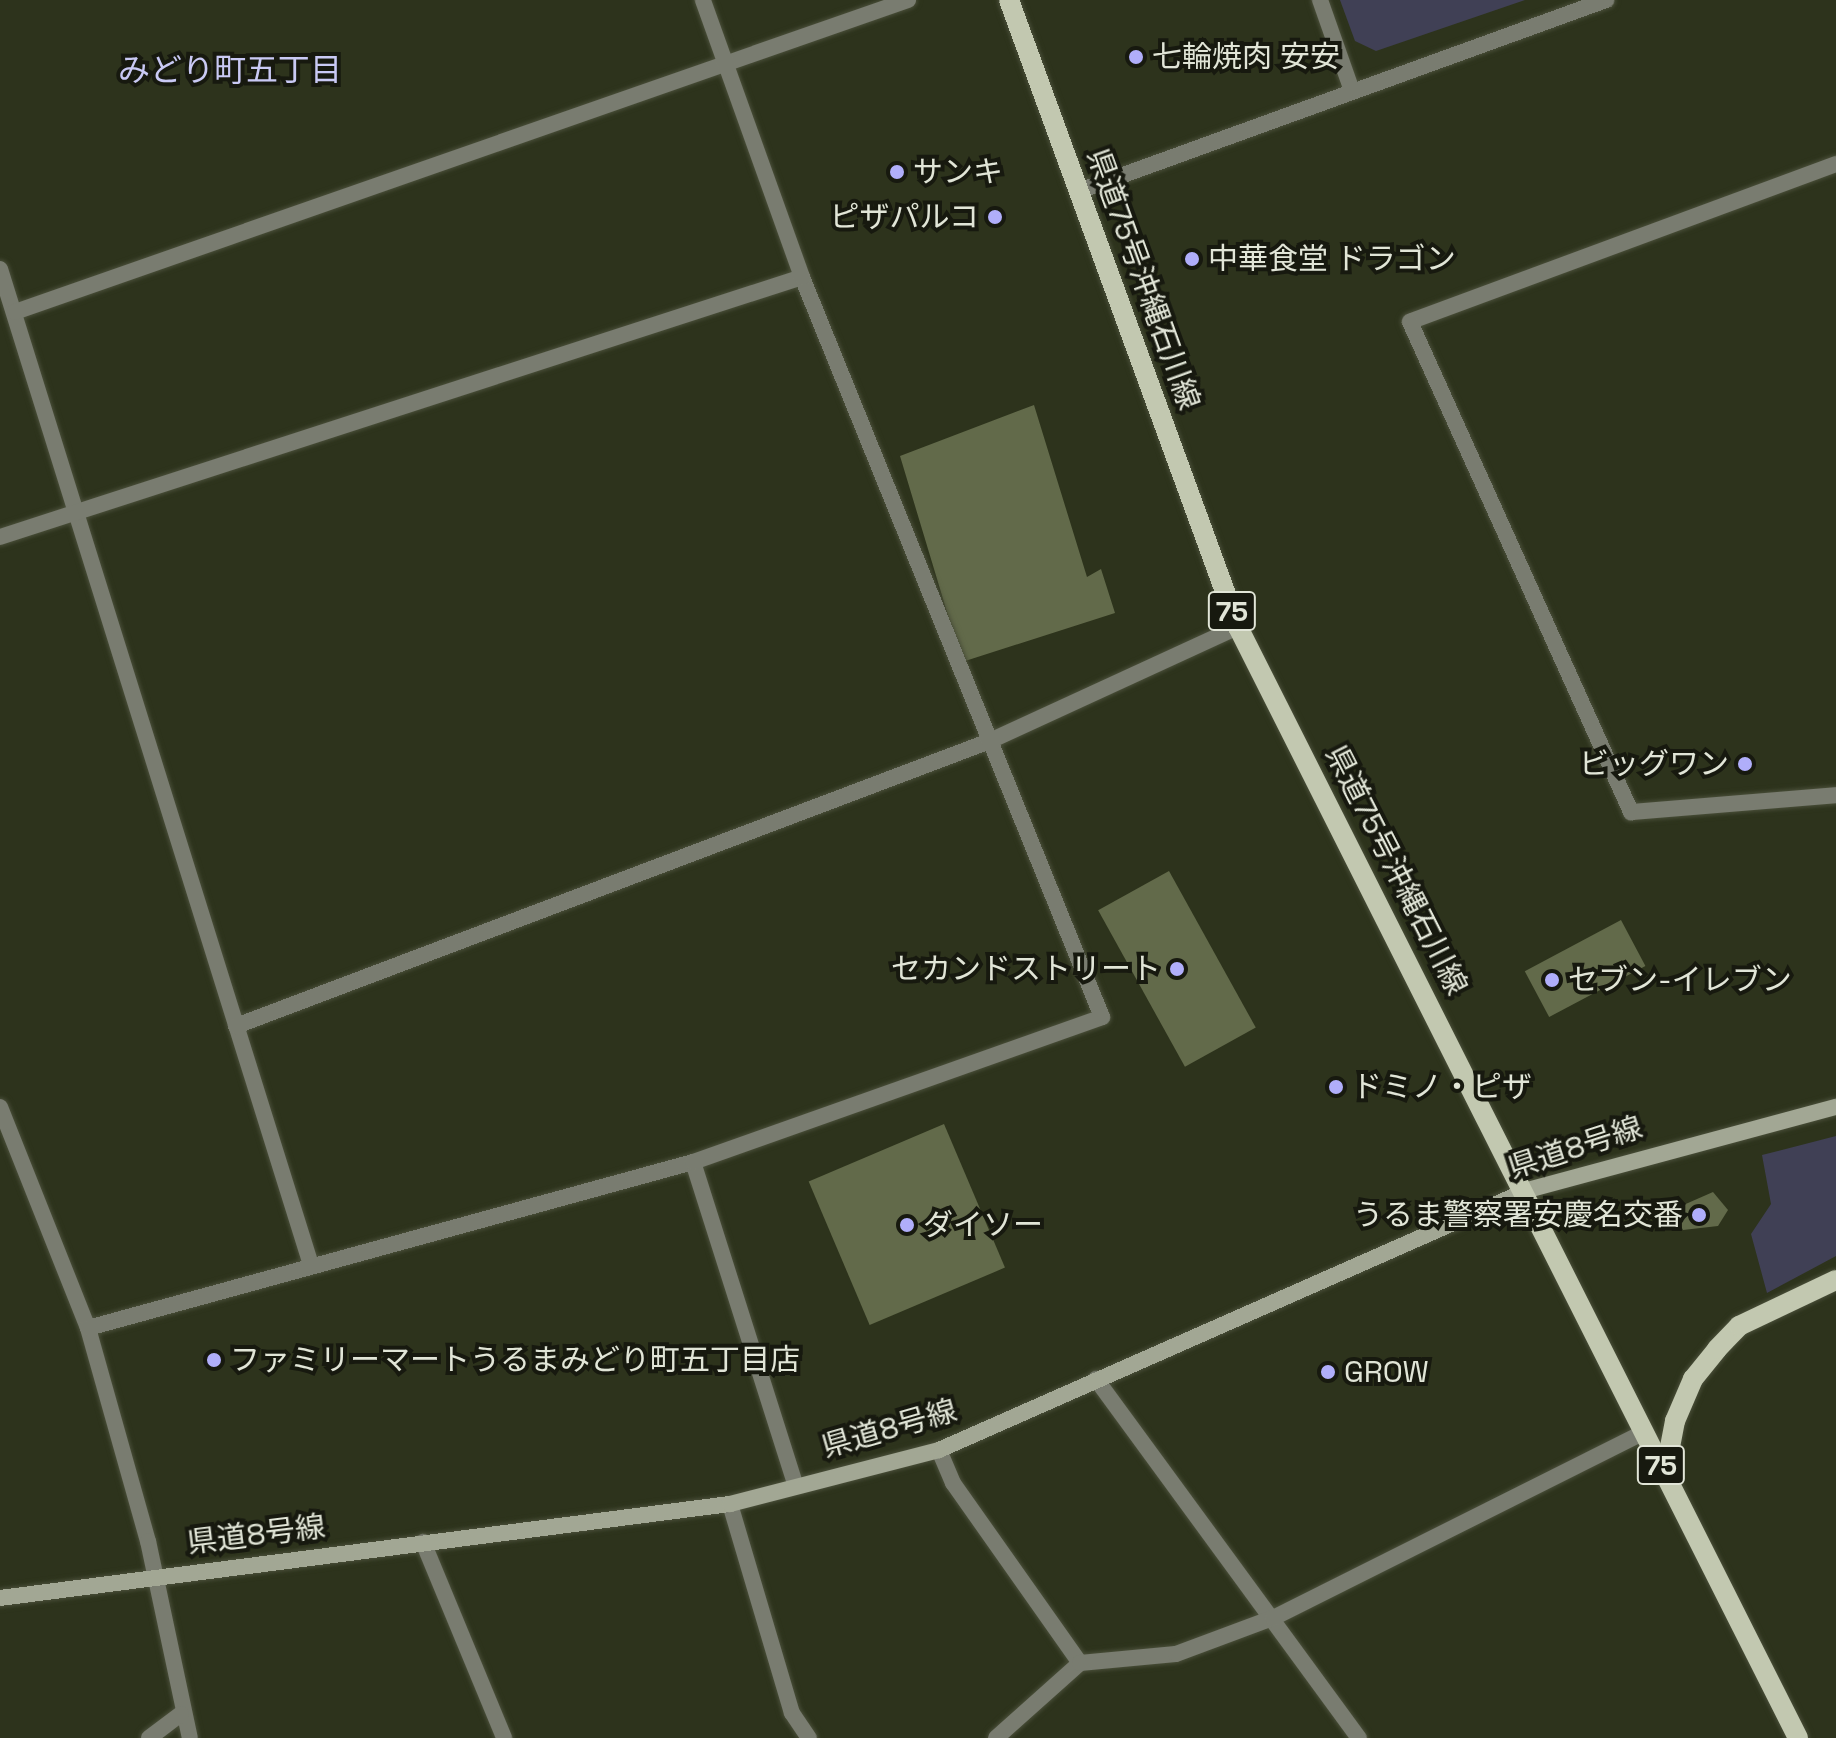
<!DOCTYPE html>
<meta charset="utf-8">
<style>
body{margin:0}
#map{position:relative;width:1836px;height:1738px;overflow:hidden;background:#2d331c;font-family:"Space Grotesk","Noto Sans JP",sans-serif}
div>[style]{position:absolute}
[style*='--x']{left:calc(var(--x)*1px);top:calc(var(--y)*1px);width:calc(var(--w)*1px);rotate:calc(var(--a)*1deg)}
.green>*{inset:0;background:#404055}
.building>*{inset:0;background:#626a4a;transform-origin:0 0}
.roads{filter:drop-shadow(0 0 2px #4a4f3a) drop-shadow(0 0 2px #4a4f3a)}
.minor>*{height:16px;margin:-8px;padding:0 8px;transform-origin:8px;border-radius:8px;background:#797c70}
.secondary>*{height:16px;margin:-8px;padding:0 8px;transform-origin:8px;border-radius:8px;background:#a2a794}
.primary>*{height:20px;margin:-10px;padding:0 10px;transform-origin:10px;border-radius:10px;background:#c2c8b0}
.dots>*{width:22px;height:22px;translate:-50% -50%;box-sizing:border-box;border:4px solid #17190f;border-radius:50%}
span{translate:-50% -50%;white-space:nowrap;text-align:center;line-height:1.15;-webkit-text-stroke:8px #17190f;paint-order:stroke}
.shield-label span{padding:2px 6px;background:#17190f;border:2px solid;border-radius:6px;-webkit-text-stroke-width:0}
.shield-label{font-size:28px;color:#e1e5d7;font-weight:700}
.poi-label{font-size:30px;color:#e1e5d7}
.left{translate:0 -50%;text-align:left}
.right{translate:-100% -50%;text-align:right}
.street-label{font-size:30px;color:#e1e5d7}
.neighbourhood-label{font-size:32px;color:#c9c9f4}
</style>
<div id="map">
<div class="green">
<div style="clip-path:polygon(1340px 0,1525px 0,1376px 51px,1355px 41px)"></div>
<div style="clip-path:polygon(1836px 1136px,1836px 1256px,1767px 1293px,1751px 1234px,1771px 1204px,1762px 1155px)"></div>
</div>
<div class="building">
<div style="clip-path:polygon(1034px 405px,1087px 577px,1101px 569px,1115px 613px,962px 662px,900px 456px)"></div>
<div style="left:1169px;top:871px;width:179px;height:81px;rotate:61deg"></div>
<div style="left:1621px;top:920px;width:52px;height:109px;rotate:62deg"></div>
<div style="left:944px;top:1124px;width:156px;height:147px;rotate:67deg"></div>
<div style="clip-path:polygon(1713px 1192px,1728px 1210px,1718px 1226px,1683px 1230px,1672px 1210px)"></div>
</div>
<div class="roads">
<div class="minor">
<div style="--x:1320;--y:0;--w:93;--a:70.6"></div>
<div style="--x:1836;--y:164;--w:454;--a:159.7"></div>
<div style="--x:1410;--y:322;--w:538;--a:65.72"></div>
<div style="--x:1631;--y:812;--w:206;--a:-4.7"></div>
<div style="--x:1079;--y:191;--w:561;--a:-19.92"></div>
<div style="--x:0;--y:269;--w:1040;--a:72.66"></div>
<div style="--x:15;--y:312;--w:946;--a:-19.26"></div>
<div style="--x:0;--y:537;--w:843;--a:-17.96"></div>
<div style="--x:236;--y:1026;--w:806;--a:-20.71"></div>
<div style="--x:990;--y:741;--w:273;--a:-24.7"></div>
<div style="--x:0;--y:1107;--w:238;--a:68.3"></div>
<div style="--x:88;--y:1328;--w:221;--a:74.3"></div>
<div style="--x:148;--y:1541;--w:201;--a:78"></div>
<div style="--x:693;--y:1162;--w:338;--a:72.4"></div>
<div style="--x:88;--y:1328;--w:627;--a:-15.34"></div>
<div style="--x:693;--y:1162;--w:434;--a:-19.5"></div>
<div style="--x:1102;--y:1017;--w:798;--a:-112.07"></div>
<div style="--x:802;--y:277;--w:294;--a:-109.7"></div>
<div style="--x:1096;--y:1379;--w:445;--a:53.8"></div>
<div style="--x:939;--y:1450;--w:36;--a:67"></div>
<div style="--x:953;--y:1483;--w:220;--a:54.8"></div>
<div style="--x:730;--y:1504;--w:218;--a:73.5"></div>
<div style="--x:792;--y:1713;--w:30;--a:56"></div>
<div style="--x:423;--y:1542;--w:212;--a:67.5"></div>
<div style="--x:149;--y:1738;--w:40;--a:-37"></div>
<div style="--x:996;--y:1738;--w:113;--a:-41.8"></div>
<div style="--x:1080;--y:1663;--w:96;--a:-5.4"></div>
<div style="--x:1176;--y:1654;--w:103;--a:-20.4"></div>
<div style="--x:1273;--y:1618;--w:416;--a:-26.6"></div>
</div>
<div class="secondary">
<div style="--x:0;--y:1598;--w:736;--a:-7.34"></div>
<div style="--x:730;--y:1504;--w:216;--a:-14.5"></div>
<div style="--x:939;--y:1450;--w:644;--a:-23.82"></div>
<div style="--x:1528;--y:1190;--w:319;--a:-15.1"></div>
</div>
<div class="primary">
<div style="--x:1009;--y:0;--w:668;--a:69.94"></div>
<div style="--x:1238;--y:627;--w:1244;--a:63.25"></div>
<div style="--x:1665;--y:1473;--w:53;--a:-79.1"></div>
<div style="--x:1675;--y:1421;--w:46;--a:-66.8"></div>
<div style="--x:1693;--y:1379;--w:38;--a:-51"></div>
<div style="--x:1717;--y:1349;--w:32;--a:-46"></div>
<div style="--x:1739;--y:1326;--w:107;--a:-25.4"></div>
</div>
</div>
<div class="dots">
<div style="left:1136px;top:57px;background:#b0aefa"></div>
<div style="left:897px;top:172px;background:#b0aefa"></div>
<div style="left:995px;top:217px;background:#b0aefa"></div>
<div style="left:1192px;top:259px;background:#b0aefa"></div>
<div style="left:1745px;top:764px;background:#b0aefa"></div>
<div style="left:1177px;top:969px;background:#b0aefa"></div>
<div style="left:1552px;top:980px;background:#b0aefa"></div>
<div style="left:1336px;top:1087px;background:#b0aefa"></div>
<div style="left:1699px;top:1215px;background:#b0aefa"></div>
<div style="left:907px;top:1225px;background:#b0aefa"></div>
<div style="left:214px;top:1360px;background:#b0aefa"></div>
<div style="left:1328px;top:1372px;background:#b0aefa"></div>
</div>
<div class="shield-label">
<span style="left:1232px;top:611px">75</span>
<span style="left:1661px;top:1465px">75</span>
</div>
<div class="poi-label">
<span class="left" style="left:1152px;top:57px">七輪焼肉 安安</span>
<span class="left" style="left:913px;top:172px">サンキ</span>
<span class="right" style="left:979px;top:217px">ピザパルコ</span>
<span class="left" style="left:1208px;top:259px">中華食堂 ドラゴン</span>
<span class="right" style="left:1729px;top:764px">ビッグワン</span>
<span class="right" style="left:1161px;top:969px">セカンドストリート</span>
<span class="left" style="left:1568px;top:980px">セブン-イレブン</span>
<span class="left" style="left:1352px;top:1087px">ドミノ・ピザ</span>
<span class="right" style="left:1683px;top:1215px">うるま警察署安慶名交番</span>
<span class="left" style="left:923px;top:1225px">ダイソー</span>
<span class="left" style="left:230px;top:1360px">ファミリーマートうるまみどり町五丁目店</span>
<span class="left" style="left:1344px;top:1372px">GROW</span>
</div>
<div class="street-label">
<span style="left:1143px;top:279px;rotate:70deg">県道75号沖縄石川線</span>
<span style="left:1396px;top:870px;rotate:63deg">県道75号沖縄石川線</span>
<span style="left:1575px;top:1148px;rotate:-18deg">県道8号線</span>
<span style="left:889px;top:1429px;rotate:-16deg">県道8号線</span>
<span style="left:256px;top:1535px;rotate:-7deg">県道8号線</span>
</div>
<div class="neighbourhood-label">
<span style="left:230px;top:70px">みどり町五丁目</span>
</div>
</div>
